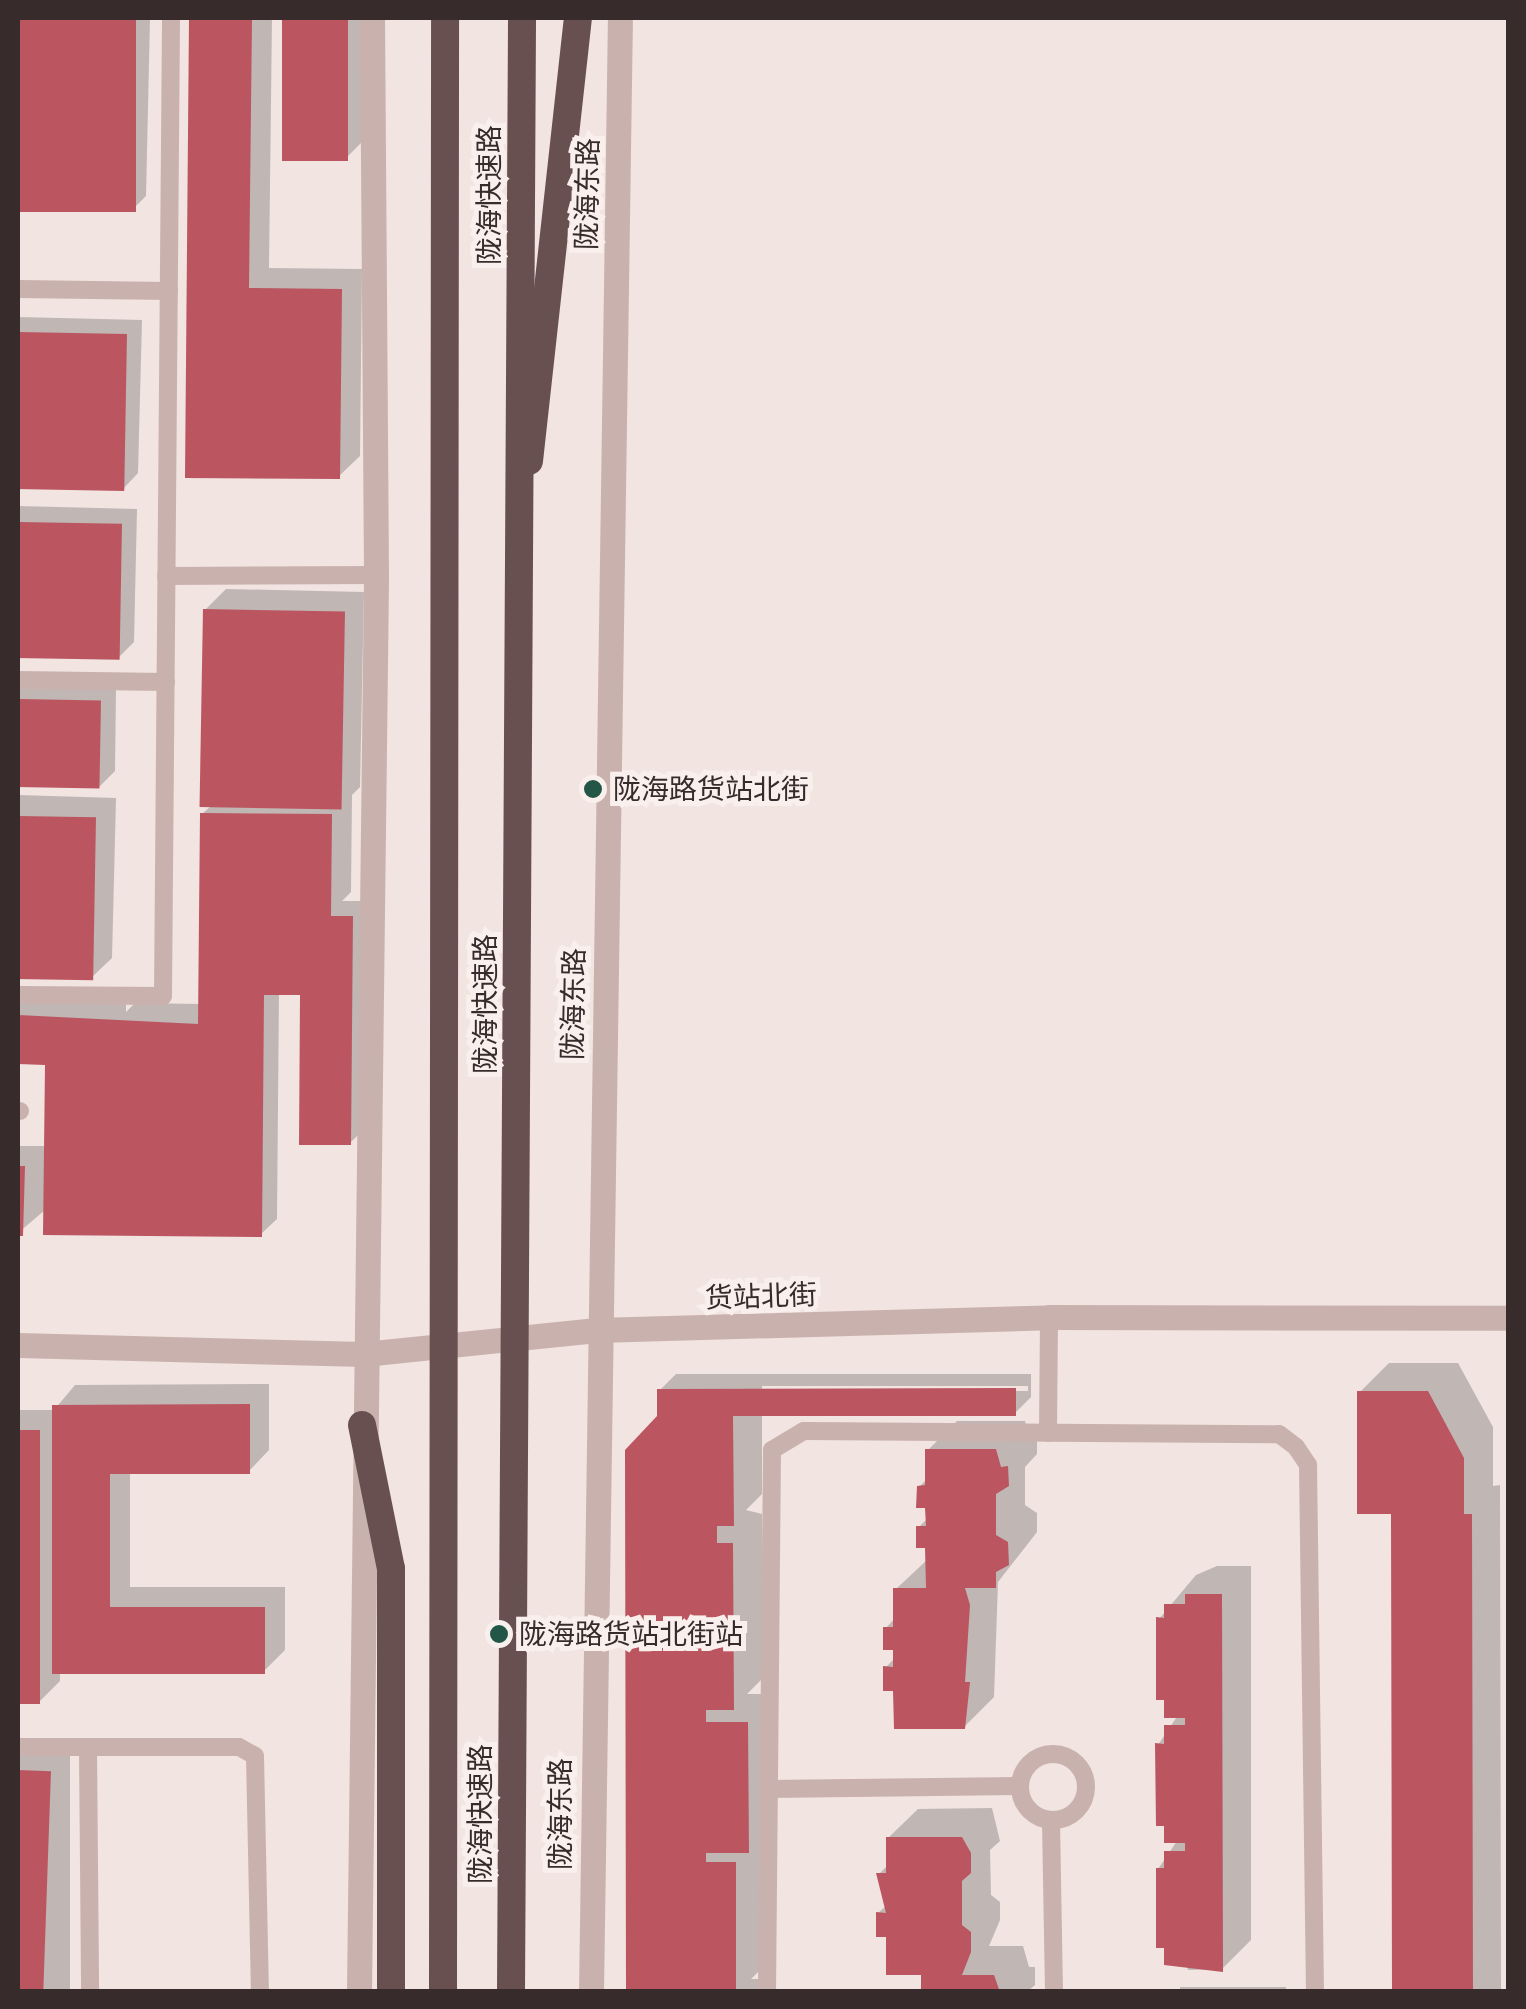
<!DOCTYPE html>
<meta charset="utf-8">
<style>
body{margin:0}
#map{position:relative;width:1526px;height:2009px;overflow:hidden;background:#f1e4e1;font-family:"Titillium Web","Noto Sans SC",sans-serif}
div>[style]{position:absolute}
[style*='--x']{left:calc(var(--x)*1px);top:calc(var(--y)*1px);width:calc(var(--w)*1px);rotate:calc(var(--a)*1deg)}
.shadow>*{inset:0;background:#0003;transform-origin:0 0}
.building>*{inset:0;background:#bb5560;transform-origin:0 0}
.service>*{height:18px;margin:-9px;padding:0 9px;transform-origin:9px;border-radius:9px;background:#c9b1ae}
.service>.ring{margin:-9px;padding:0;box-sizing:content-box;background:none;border:18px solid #c9b1ae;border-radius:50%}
.minor>*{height:25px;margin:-12.5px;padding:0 12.5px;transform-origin:12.5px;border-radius:12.5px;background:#c9b1ae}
.tertiary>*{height:25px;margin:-12.5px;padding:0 12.5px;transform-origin:12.5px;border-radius:12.5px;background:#c9b1ae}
.trunk>*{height:28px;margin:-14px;padding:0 14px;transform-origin:14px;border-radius:14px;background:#685051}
.trunk-bridge>*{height:28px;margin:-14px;padding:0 14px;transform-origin:14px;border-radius:14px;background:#685051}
.dots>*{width:28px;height:28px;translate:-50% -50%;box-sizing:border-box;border:5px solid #f9f0ed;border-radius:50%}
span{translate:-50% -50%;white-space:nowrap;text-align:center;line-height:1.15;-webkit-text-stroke:10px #f9f0ed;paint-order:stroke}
.street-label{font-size:28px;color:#382b2c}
.poi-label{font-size:28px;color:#382b2c}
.left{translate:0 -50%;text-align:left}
.frame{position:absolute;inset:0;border:20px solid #382b2c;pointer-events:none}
</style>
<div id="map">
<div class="shadow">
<div style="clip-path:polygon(18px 18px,150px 18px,146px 196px,130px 212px,18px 209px)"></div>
<div style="clip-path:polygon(192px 18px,272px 18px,269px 268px,362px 269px,360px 456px,339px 476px,188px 475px)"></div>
<div style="clip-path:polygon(285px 18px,362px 18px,361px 143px,345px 159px,284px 158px)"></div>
<div style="clip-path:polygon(18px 317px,142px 320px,138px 473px,123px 489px,18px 486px)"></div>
<div style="clip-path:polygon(18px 506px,137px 509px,134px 642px,118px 658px,18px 656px)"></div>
<div style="clip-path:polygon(226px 589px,364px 592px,360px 787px,352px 795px,351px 892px,342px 901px,368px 901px,366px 1127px,350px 1143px,302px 992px,279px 992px,277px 1219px,261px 1234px,45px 1210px,18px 1233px,18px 1146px,46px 1146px,47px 1062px,18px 1062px,18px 1000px,126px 1002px,126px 1012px,135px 1003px,201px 1004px,202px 814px,212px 805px,205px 610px)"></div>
<div style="clip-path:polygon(18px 684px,116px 687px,115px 771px,99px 787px,18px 785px)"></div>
<div style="clip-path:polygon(18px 795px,116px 798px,112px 958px,91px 978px,18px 977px)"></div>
<div style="clip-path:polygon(1389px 1363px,1458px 1363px,1493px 1427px,1493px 1486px,1500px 1485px,1501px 1992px,1394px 1992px,1394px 1511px,1359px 1393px)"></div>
<div style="clip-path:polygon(evenodd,676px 1374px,1031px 1374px,1031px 1397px,1015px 1413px,762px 1414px,762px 1494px,746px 1510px,762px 1514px,763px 1678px,747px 1694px,777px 1694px,777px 1820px,764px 1834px,765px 1965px,751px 1979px,767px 1979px,767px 1992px,629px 1992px,660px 1390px,676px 1374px,762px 1386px,1028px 1386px,1028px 1391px,762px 1391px,762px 1386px)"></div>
<div style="clip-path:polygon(269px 1384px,269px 1450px,249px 1471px,130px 1471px,130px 1587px,285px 1587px,285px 1650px,264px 1671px,60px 1672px,60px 1681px,39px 1702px,18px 1702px,18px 1410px,54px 1410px,75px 1385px)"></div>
<div style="clip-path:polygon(957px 1421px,1025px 1421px,1030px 1438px,1037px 1438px,1037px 1454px,1025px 1467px,1025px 1505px,1037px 1513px,1037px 1532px,998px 1582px,994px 1697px,964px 1727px,895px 1688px,886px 1667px,896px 1657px,886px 1628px,895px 1618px,896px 1589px,928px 1559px,919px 1527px,928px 1518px,919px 1487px,928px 1478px,928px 1450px)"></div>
<div style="clip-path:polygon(1217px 1566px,1251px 1566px,1251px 1940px,1222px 1969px,1188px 1970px,1158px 1869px,1177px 1841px,1166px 1824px,1158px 1745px,1178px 1715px,1159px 1619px,1196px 1575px)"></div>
<div style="left:18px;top:1751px;width:52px;height:241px"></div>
<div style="clip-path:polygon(992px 1808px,1000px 1841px,990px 1850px,991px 1895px,1000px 1902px,1000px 1920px,989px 1946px,1023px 1946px,1029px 1967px,1035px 1967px,1035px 1985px,1028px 1991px,923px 1992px,923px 1973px,878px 1913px,886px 1906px,879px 1874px,888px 1865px,888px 1838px,918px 1809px)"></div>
<div style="left:1180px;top:1987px;width:106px;height:6px"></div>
</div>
<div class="building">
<div style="left:18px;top:18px;width:118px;height:194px"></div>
<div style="clip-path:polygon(189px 18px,252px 18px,249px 288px,342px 289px,340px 479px,185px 478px)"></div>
<div style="left:282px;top:18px;width:66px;height:143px"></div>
<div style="left:18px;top:332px;width:109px;height:157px;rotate:1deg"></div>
<div style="left:18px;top:522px;width:104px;height:136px;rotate:1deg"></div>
<div style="left:203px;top:609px;width:142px;height:198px;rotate:1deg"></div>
<div style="left:18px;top:699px;width:83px;height:88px;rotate:1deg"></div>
<div style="clip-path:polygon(200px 813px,332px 814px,331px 916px,353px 916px,351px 1145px,299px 1145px,300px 995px,264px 995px,262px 1237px,43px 1235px,45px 1065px,18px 1064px,18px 1015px,198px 1024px)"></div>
<div style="left:18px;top:816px;width:78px;height:163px;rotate:1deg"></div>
<div style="clip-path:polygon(18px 1166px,25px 1166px,23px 1236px,18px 1236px)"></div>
<div style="clip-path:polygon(1016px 1388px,1016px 1416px,733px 1416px,734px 1526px,717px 1526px,717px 1543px,733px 1543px,734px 1710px,706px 1710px,706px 1722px,748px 1722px,749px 1853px,706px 1853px,706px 1862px,736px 1862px,736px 1992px,626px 1992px,625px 1450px,657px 1416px,657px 1389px)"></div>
<div style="clip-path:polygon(1357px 1391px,1428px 1391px,1464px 1458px,1464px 1514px,1472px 1514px,1473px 1992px,1392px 1992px,1391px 1514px,1357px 1514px)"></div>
<div style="clip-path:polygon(250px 1404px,250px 1474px,110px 1474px,110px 1607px,265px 1607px,265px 1674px,52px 1674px,52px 1405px)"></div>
<div style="left:18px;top:1430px;width:22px;height:274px"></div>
<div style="clip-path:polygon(925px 1449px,996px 1449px,1001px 1467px,1008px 1466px,1009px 1486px,996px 1494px,996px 1535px,1008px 1542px,1009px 1565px,996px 1572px,996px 1588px,965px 1588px,970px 1605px,965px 1682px,970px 1682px,965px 1729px,894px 1729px,893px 1691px,883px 1691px,883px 1666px,893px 1667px,893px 1650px,883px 1650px,883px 1627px,893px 1627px,893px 1588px,926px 1588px,925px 1548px,916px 1548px,916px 1526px,926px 1526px,925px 1508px,916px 1508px,917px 1486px,925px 1485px)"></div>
<div style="clip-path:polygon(1185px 1594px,1222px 1594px,1223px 1972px,1164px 1965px,1164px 1948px,1156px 1948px,1156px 1868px,1164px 1868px,1164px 1851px,1185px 1851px,1185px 1843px,1164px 1843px,1164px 1826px,1156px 1826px,1155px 1743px,1164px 1744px,1164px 1725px,1185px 1725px,1185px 1718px,1164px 1718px,1164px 1700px,1156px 1700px,1156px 1617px,1164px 1618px,1164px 1604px,1185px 1604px)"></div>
<div style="left:18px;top:1770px;width:33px;height:222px;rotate:2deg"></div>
<div style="clip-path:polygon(886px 1837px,962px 1837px,971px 1853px,971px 1873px,962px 1881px,962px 1925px,971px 1932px,971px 1952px,962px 1975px,994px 1975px,1000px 1992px,921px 1992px,921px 1975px,886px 1975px,886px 1937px,876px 1937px,876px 1912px,886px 1913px,876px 1873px,886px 1873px)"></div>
</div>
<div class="service">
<div style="--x:18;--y:289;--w:151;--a:0.8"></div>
<div style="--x:166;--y:576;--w:210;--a:-0.3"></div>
<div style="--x:18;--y:680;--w:148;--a:0.8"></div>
<div style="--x:18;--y:995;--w:145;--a:0.4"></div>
<div style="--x:163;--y:996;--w:978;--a:-89.53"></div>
<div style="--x:18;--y:1111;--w:2;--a:0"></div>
<div style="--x:1048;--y:1433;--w:116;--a:-89.5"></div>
<div style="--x:18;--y:1747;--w:221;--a:0"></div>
<div style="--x:239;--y:1747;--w:18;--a:29"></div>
<div style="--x:255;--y:1756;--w:236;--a:88.8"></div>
<div style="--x:88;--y:1749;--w:243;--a:89.5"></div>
<div class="ring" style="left:1020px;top:1754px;width:48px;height:48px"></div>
<div style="--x:769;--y:1789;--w:251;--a:-0.7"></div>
<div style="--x:1051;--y:1821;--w:171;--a:89"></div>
<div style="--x:767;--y:1992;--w:542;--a:-89.47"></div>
<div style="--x:772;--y:1450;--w:37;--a:-31"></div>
<div style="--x:804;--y:1431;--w:475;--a:0.4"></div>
<div style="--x:1279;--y:1434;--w:21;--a:37"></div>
<div style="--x:1296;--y:1447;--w:22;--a:56"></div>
<div style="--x:1308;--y:1465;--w:527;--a:89.24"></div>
</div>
<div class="minor">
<div style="--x:18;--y:1345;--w:346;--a:1.5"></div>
<div style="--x:364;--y:1354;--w:234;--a:-5.9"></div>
<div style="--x:597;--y:1330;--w:452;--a:-1.6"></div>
<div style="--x:1049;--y:1317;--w:459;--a:0.1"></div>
</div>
<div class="tertiary">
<div style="--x:359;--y:1992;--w:1417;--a:-89.31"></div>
<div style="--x:376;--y:575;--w:557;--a:-90.41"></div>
<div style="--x:591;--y:1992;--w:1974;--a:-89.16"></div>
</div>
<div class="trunk">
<div style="--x:529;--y:461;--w:446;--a:-83.7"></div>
<div style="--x:362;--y:1425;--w:147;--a:78.6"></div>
<div style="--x:391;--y:1569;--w:423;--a:90"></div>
</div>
<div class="trunk-bridge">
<div style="--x:443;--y:1992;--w:1974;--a:-89.94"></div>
<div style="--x:511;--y:1992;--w:1974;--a:-89.68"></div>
</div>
<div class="dots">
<div style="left:593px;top:789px;background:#245648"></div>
<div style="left:499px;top:1634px;background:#245648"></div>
</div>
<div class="street-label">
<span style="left:587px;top:194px;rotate:-89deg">陇海东路</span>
<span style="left:489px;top:195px;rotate:-90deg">陇海快速路</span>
<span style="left:485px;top:1004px;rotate:-90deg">陇海快速路</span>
<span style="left:573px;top:1004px;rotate:-89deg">陇海东路</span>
<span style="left:761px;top:1296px;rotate:-2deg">货站北街</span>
<span style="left:480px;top:1814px;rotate:-90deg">陇海快速路</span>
<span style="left:560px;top:1814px;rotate:-90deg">陇海东路</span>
</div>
<div class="poi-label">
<span class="left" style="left:613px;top:789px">陇海路货站北街</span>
<span class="left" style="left:519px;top:1634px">陇海路货站北街站</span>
</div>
<div class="frame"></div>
</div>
